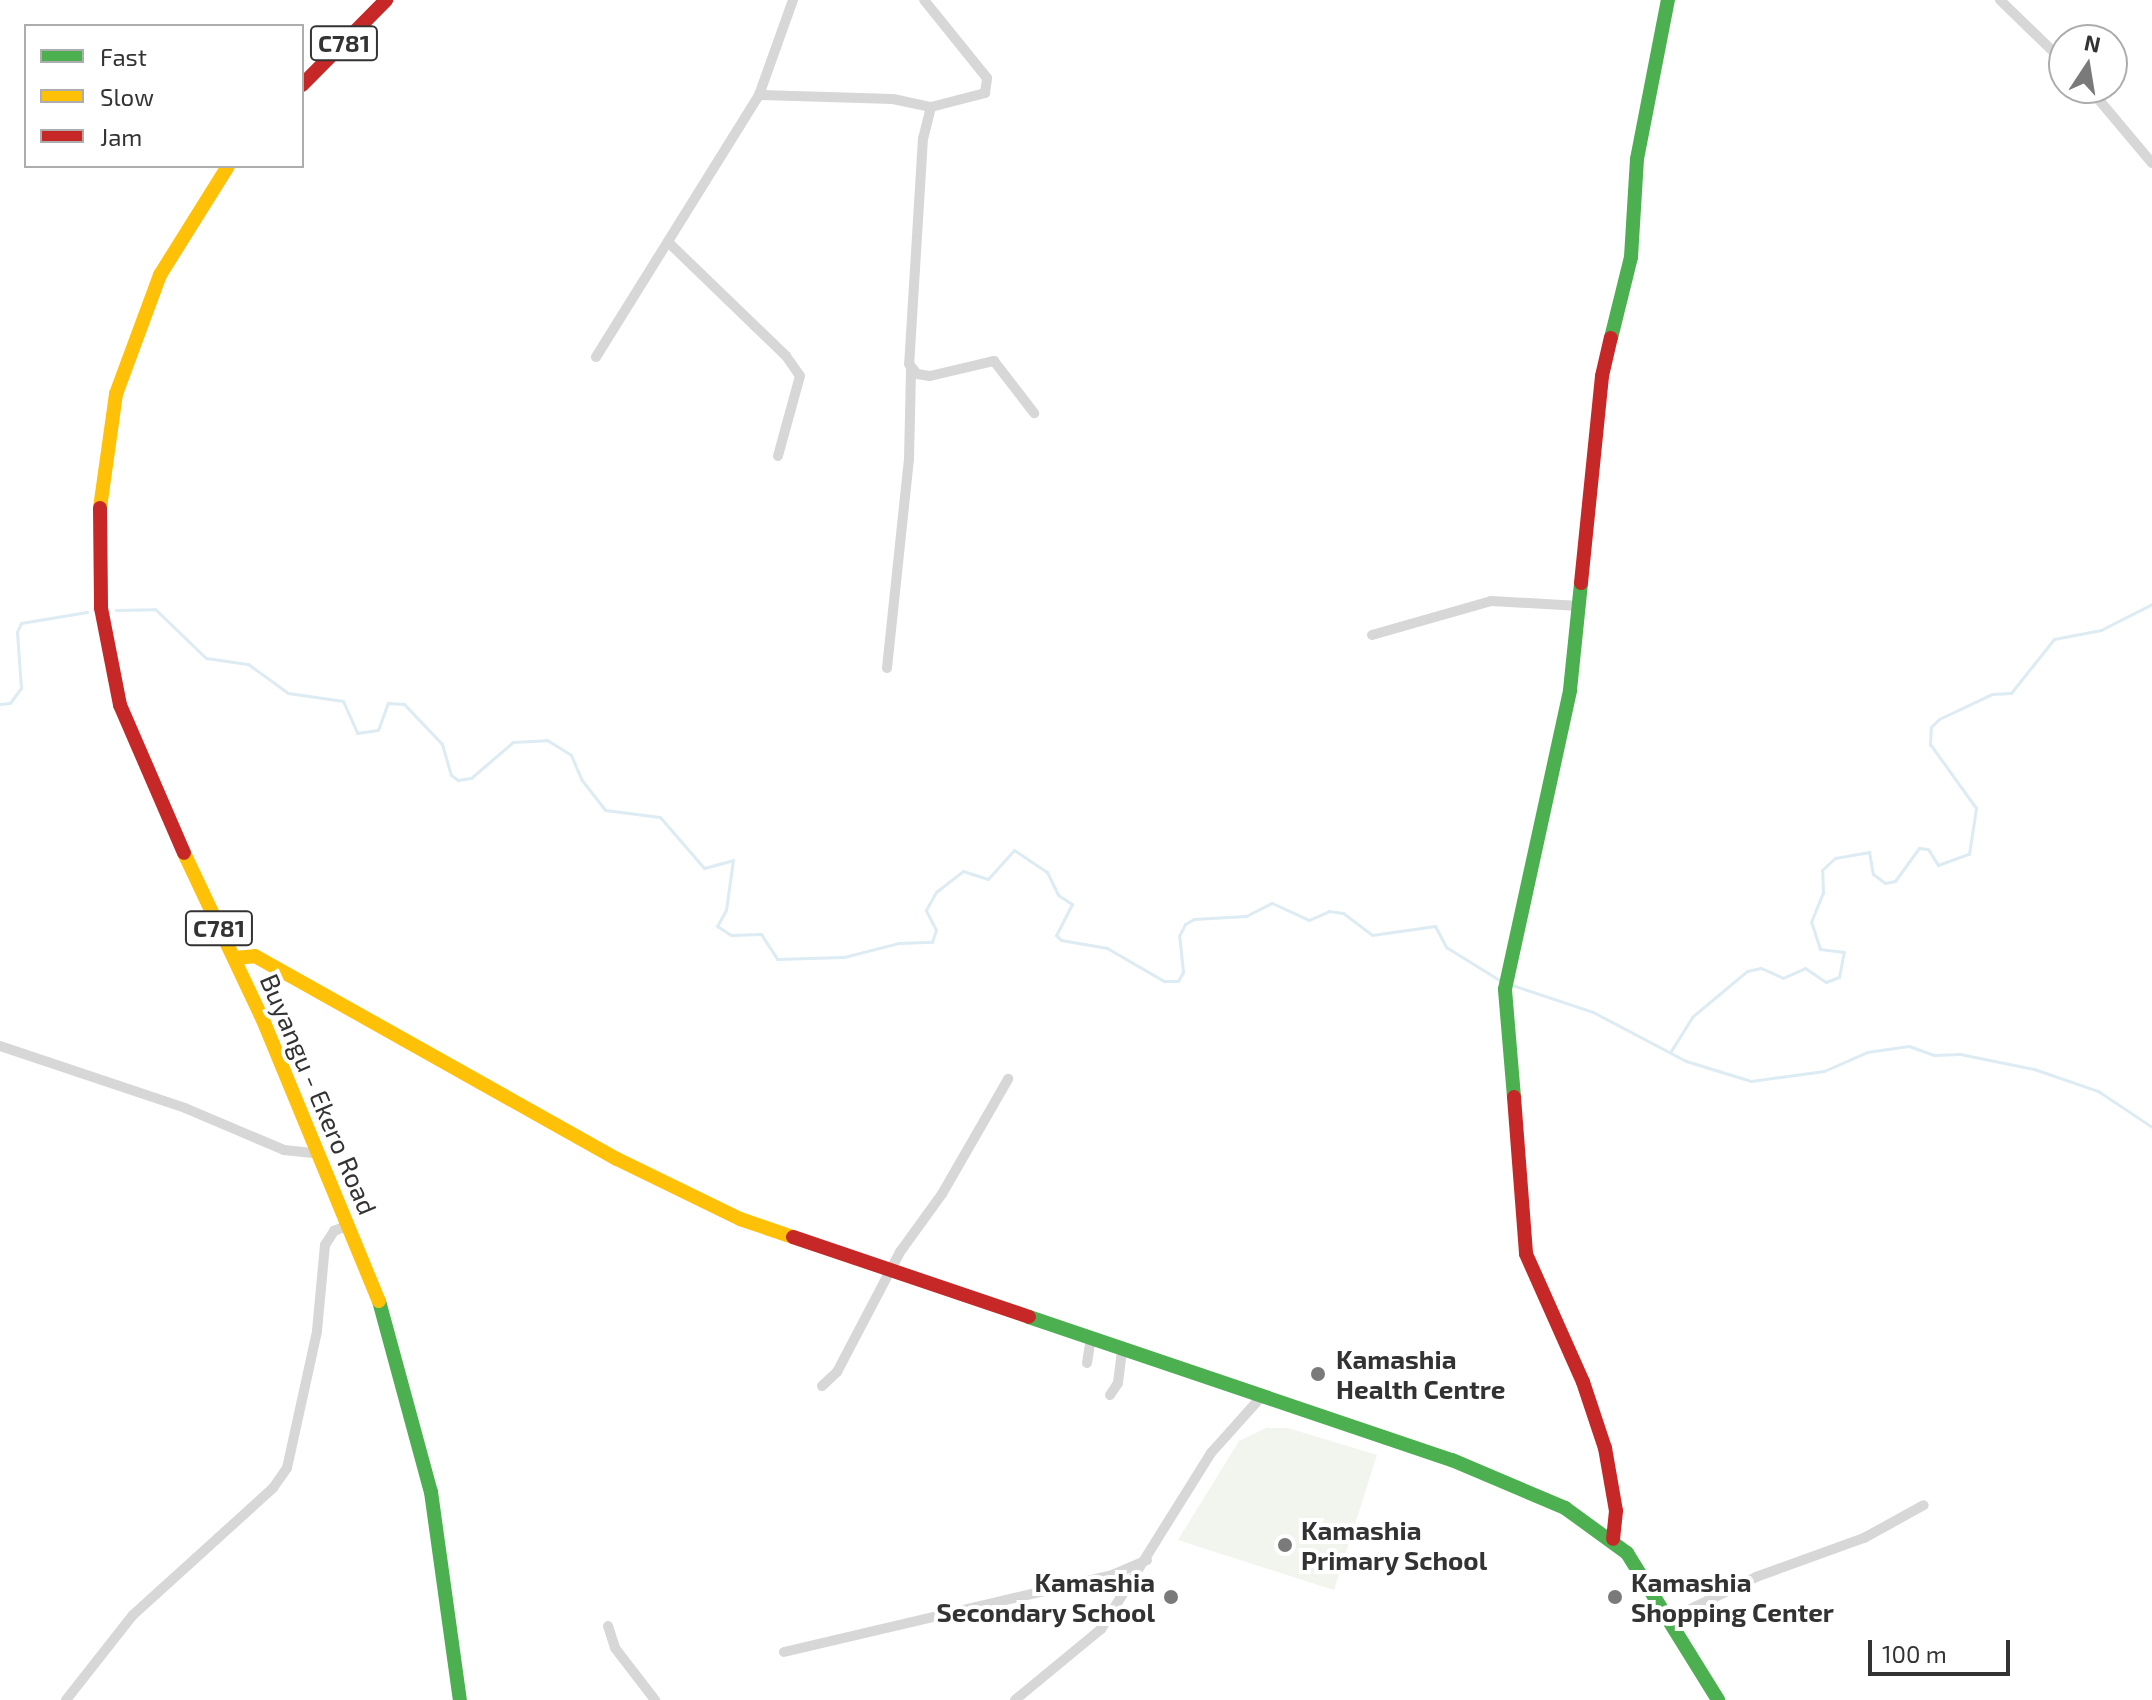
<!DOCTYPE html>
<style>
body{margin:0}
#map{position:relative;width:2152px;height:1700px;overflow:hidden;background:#fff;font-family:"Exo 2",sans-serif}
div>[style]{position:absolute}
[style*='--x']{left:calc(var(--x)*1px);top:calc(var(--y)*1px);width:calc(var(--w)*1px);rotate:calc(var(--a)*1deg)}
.green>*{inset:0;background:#f1f5ed}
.stream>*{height:3px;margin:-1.5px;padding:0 1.5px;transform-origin:1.5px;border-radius:1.5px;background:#ddebf3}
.street>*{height:10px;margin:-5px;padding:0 5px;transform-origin:5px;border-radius:5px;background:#d7d7d7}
.fast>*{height:14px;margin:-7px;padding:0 7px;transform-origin:7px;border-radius:7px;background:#4caf50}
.slow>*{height:14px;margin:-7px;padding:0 7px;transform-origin:7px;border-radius:7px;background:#ffc107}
.jam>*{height:14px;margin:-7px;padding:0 7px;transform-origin:7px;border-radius:7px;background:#c62828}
.dots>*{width:22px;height:22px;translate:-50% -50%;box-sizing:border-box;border:4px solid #fff;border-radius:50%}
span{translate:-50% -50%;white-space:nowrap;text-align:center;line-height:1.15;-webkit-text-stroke:8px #fff;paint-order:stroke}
.shield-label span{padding:2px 6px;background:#fff;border:2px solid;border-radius:6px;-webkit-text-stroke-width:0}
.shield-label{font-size:24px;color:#333;font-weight:700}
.street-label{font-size:26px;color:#333}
.poi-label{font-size:26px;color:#333;font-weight:700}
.left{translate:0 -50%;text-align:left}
.right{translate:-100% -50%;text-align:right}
.legend{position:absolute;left:24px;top:24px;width:280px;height:144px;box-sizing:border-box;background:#fff;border:2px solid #adadad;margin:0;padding:10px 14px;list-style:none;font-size:24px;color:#333}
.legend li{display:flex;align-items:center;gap:16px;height:40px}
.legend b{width:40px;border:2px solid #adadad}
.north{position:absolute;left:2048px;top:24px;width:80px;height:80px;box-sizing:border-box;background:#fff;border:2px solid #adadad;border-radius:50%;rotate:12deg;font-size:22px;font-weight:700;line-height:32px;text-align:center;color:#333}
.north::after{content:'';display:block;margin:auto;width:28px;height:36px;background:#7a7a7a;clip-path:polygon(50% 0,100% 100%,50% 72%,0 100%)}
.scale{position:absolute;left:1868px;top:1640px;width:142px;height:36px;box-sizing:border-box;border:4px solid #333;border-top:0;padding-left:10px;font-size:24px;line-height:28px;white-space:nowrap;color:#333;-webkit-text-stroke:6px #fff;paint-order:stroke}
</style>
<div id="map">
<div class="green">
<div style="clip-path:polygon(1266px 1428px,1288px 1428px,1377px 1455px,1334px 1590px,1178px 1540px,1239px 1441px)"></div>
</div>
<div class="stream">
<div style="--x:116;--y:610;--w:39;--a:-1"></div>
<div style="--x:155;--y:609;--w:71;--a:43.9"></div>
<div style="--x:206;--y:658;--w:42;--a:8.1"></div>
<div style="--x:248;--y:664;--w:49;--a:35.9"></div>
<div style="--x:288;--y:693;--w:56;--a:8.3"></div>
<div style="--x:343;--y:701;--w:35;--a:66"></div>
<div style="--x:357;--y:733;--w:21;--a:-8"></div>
<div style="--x:378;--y:730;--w:29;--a:-70"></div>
<div style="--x:388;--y:703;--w:16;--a:4"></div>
<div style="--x:404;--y:704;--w:55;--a:46.5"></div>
<div style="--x:442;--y:744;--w:32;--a:74"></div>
<div style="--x:451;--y:775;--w:9;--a:36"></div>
<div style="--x:458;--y:780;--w:13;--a:-9"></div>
<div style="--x:471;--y:778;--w:55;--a:-40.6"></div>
<div style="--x:513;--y:742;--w:34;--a:-3"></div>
<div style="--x:547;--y:740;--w:28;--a:32"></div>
<div style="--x:571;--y:755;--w:26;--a:67"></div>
<div style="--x:581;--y:779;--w:39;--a:52"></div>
<div style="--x:605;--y:810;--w:55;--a:7.3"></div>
<div style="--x:660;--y:817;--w:67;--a:49.2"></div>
<div style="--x:704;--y:868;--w:30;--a:-15"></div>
<div style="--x:733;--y:860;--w:50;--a:98"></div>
<div style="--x:726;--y:910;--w:18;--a:119"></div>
<div style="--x:717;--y:926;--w:17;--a:33"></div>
<div style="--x:731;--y:935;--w:30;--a:-2"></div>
<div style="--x:761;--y:934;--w:30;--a:57"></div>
<div style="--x:777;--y:959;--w:67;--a:-1.7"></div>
<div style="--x:844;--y:957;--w:57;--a:-14.3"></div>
<div style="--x:899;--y:943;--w:33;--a:-2"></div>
<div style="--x:932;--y:942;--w:13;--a:-72"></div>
<div style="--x:936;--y:930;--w:22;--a:-117"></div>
<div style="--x:926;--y:910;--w:21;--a:-61"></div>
<div style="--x:936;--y:892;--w:34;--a:-38"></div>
<div style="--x:963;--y:871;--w:26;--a:18"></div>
<div style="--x:988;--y:879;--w:39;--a:-48"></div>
<div style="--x:1014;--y:850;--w:40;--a:34"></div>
<div style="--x:1047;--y:872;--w:25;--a:64"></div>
<div style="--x:1058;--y:895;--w:17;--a:33"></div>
<div style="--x:1072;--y:904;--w:35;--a:117"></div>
<div style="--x:1056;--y:935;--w:7;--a:45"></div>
<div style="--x:1061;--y:940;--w:47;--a:9.9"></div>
<div style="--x:1107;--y:948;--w:66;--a:30.1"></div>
<div style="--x:1164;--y:981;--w:14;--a:0"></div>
<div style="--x:1178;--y:981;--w:10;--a:-61"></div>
<div style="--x:1183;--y:972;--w:36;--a:-96"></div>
<div style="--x:1179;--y:936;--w:13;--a:-63"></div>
<div style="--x:1185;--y:924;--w:10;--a:-29"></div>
<div style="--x:1194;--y:919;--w:52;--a:-3.3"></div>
<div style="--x:1246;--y:916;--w:29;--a:-27"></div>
<div style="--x:1272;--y:903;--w:41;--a:24.7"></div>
<div style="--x:1309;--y:920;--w:22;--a:-24"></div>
<div style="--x:1329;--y:911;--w:14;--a:8"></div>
<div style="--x:1343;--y:913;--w:36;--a:37"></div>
<div style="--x:1372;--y:935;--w:64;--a:-8.1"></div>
<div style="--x:1435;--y:926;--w:24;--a:62"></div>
<div style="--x:1446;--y:947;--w:65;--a:31.7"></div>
<div style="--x:0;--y:704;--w:10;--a:-6"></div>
<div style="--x:10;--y:703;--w:19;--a:-54"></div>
<div style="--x:21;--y:688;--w:56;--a:-94.1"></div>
<div style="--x:17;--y:632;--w:10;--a:-66"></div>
<div style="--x:21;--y:623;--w:67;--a:-9.5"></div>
<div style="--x:1512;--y:985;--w:85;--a:18.4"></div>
<div style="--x:1593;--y:1012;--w:105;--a:27.8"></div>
<div style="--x:1686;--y:1061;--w:68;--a:17.1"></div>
<div style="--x:1751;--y:1081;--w:74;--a:-7.8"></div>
<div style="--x:1824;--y:1071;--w:47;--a:-23.8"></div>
<div style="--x:1867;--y:1052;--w:42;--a:-8.1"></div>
<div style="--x:1909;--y:1046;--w:27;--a:20"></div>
<div style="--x:1934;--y:1055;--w:26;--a:-2"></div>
<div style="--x:1960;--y:1054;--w:76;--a:11.5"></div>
<div style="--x:2034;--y:1069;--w:68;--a:19"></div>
<div style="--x:2098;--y:1091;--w:65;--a:33.7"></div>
<div style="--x:1671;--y:1051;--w:40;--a:-58"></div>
<div style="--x:1692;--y:1017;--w:72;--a:-39.9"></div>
<div style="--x:1747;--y:971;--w:14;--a:-12"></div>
<div style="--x:1761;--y:968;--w:24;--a:24"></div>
<div style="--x:1783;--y:978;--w:24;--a:-24"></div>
<div style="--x:1805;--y:968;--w:25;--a:34"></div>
<div style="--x:1826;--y:982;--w:14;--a:-21"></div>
<div style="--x:1839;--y:977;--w:25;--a:-79"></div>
<div style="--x:1844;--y:952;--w:24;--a:-173"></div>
<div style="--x:1820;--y:949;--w:28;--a:-108"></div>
<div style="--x:1811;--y:922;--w:31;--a:-68"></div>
<div style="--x:1823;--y:893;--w:23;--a:-92"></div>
<div style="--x:1822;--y:870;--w:18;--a:-43"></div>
<div style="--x:1835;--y:858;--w:35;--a:-10"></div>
<div style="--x:1869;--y:852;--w:22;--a:80"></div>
<div style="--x:1873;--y:874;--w:15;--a:37"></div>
<div style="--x:1885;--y:883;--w:10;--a:-11"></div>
<div style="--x:1895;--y:881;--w:41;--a:-54"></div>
<div style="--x:1919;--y:848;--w:9;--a:6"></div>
<div style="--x:1928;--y:849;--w:19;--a:58"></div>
<div style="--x:1938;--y:865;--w:33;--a:-20"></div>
<div style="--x:1969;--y:854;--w:47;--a:-81.3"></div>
<div style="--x:1976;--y:808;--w:79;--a:-125.7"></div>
<div style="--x:1930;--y:744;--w:17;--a:-87"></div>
<div style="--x:1931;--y:727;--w:11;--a:-45"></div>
<div style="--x:1939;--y:719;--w:59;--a:-25.3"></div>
<div style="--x:1992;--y:694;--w:19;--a:-3"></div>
<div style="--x:2011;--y:693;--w:69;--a:-51.5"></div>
<div style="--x:2054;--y:639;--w:48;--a:-10.8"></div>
<div style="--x:2101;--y:630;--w:57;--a:-27"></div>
</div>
<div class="street">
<div style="--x:2000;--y:0;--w:89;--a:44.1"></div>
<div style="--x:2089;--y:88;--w:98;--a:50"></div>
<div style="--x:759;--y:95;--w:134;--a:1.7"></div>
<div style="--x:893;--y:99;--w:39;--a:12"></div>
<div style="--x:931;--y:107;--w:56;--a:-14.5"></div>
<div style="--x:985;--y:93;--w:15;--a:-82"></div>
<div style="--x:987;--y:78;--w:100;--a:-128.9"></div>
<div style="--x:931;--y:107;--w:32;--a:104"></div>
<div style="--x:923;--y:138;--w:226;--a:93.5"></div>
<div style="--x:909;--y:364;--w:13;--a:51"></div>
<div style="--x:917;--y:374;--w:13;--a:9"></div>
<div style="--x:930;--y:376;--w:66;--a:-13.2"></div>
<div style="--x:994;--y:361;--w:66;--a:52.4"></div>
<div style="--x:668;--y:242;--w:164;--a:44"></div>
<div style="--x:786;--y:356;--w:24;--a:55"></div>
<div style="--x:800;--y:376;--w:83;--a:105.4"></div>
<div style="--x:596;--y:357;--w:309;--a:-58.1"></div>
<div style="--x:759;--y:95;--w:101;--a:-70.3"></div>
<div style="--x:1372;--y:635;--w:124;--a:-15.9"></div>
<div style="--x:1491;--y:601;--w:89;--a:3.2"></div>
<div style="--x:887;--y:668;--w:210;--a:-84"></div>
<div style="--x:909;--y:459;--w:91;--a:-88.7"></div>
<div style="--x:0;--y:1046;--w:195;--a:18.5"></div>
<div style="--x:185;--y:1108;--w:108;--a:23"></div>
<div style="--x:284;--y:1150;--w:36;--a:6"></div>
<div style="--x:1087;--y:1363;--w:25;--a:-81"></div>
<div style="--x:822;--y:1386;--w:21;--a:-43"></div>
<div style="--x:837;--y:1372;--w:136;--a:-62.3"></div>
<div style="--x:900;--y:1252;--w:72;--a:-54.1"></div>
<div style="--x:942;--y:1194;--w:133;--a:-60.1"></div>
<div style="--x:1110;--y:1395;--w:14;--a:-56"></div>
<div style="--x:1118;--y:1383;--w:35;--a:-83"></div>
<div style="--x:1670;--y:1619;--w:96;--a:-26"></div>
<div style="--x:1756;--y:1577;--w:115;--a:-19.9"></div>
<div style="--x:1864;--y:1538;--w:68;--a:-28.8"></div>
<div style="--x:608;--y:1626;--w:23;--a:72"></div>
<div style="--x:615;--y:1648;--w:66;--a:52.4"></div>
<div style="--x:784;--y:1652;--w:337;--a:-13.2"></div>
<div style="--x:1112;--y:1575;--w:38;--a:-23"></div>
<div style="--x:66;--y:1700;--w:108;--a:-51.8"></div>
<div style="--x:133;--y:1615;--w:189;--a:-42.2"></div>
<div style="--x:273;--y:1488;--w:24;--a:-55"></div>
<div style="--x:287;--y:1468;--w:140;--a:-77.6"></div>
<div style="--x:317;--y:1331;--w:86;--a:-84.7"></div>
<div style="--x:325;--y:1245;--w:17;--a:-57"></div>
<div style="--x:334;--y:1231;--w:16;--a:-22"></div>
<div style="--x:1015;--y:1700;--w:112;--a:-39.5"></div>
<div style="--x:1101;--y:1629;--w:208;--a:-58"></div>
<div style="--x:1211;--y:1453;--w:75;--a:-48.2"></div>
</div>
<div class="fast">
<div style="--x:1611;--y:338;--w:83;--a:-76.1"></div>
<div style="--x:1631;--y:257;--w:98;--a:-86.5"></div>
<div style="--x:1637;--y:159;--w:162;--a:-79"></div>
<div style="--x:1514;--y:1097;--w:108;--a:-94.8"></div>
<div style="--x:1505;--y:989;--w:306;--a:-77.7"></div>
<div style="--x:1570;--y:690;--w:108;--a:-84.1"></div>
<div style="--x:379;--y:1301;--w:198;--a:74.8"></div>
<div style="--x:431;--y:1492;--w:210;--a:82.1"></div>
<div style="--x:1029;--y:1317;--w:447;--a:18.7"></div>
<div style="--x:1452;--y:1460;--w:123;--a:23"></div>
<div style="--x:1565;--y:1508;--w:77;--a:36"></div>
<div style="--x:1627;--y:1553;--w:173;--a:58.2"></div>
</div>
<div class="slow">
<div style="--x:100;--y:508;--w:115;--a:-82"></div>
<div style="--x:116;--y:394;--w:127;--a:-69.7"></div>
<div style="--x:160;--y:275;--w:128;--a:-58"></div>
<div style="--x:184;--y:853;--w:185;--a:64.7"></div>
<div style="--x:263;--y:1020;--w:304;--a:67.6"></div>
<div style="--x:234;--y:958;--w:21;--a:-5"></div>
<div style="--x:255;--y:956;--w:415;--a:29.3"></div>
<div style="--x:617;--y:1159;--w:137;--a:26"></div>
<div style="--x:740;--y:1219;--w:56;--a:18.8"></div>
</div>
<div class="jam">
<div style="--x:302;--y:85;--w:120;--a:-45.3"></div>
<div style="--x:100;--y:508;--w:100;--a:89.4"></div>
<div style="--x:101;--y:608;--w:99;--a:78.9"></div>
<div style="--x:120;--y:705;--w:161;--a:66.6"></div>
<div style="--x:1581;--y:583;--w:208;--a:-84.2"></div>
<div style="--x:1602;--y:376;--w:39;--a:-77"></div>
<div style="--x:1514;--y:1097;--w:157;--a:85.6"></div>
<div style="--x:1526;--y:1254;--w:140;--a:66"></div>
<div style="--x:1583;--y:1382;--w:70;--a:71.6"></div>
<div style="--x:1605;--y:1448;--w:64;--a:80.1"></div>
<div style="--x:1616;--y:1511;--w:28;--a:96"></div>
<div style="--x:793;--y:1237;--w:249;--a:18.7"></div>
</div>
<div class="dots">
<div style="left:1318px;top:1374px;background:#7a7a7a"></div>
<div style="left:1285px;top:1545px;background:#7a7a7a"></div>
<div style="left:1171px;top:1597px;background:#7a7a7a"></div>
<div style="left:1615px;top:1597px;background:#7a7a7a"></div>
</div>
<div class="shield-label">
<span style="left:344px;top:43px">C781</span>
<span style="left:219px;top:928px">C781</span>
</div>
<div class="street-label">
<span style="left:319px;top:1094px;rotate:67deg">Buyangu - Ekero Road</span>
</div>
<div class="poi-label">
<span class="left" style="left:1336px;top:1374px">Kamashia<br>Health Centre</span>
<span class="left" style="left:1301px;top:1545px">Kamashia<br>Primary School</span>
<span class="right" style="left:1155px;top:1597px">Kamashia<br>Secondary School</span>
<span class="left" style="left:1631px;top:1597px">Kamashia<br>Shopping Center</span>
</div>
<ul class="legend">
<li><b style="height:10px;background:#4caf50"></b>Fast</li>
<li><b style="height:10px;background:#ffc107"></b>Slow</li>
<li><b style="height:10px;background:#c62828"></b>Jam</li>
</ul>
<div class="north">N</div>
<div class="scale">100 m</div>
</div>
